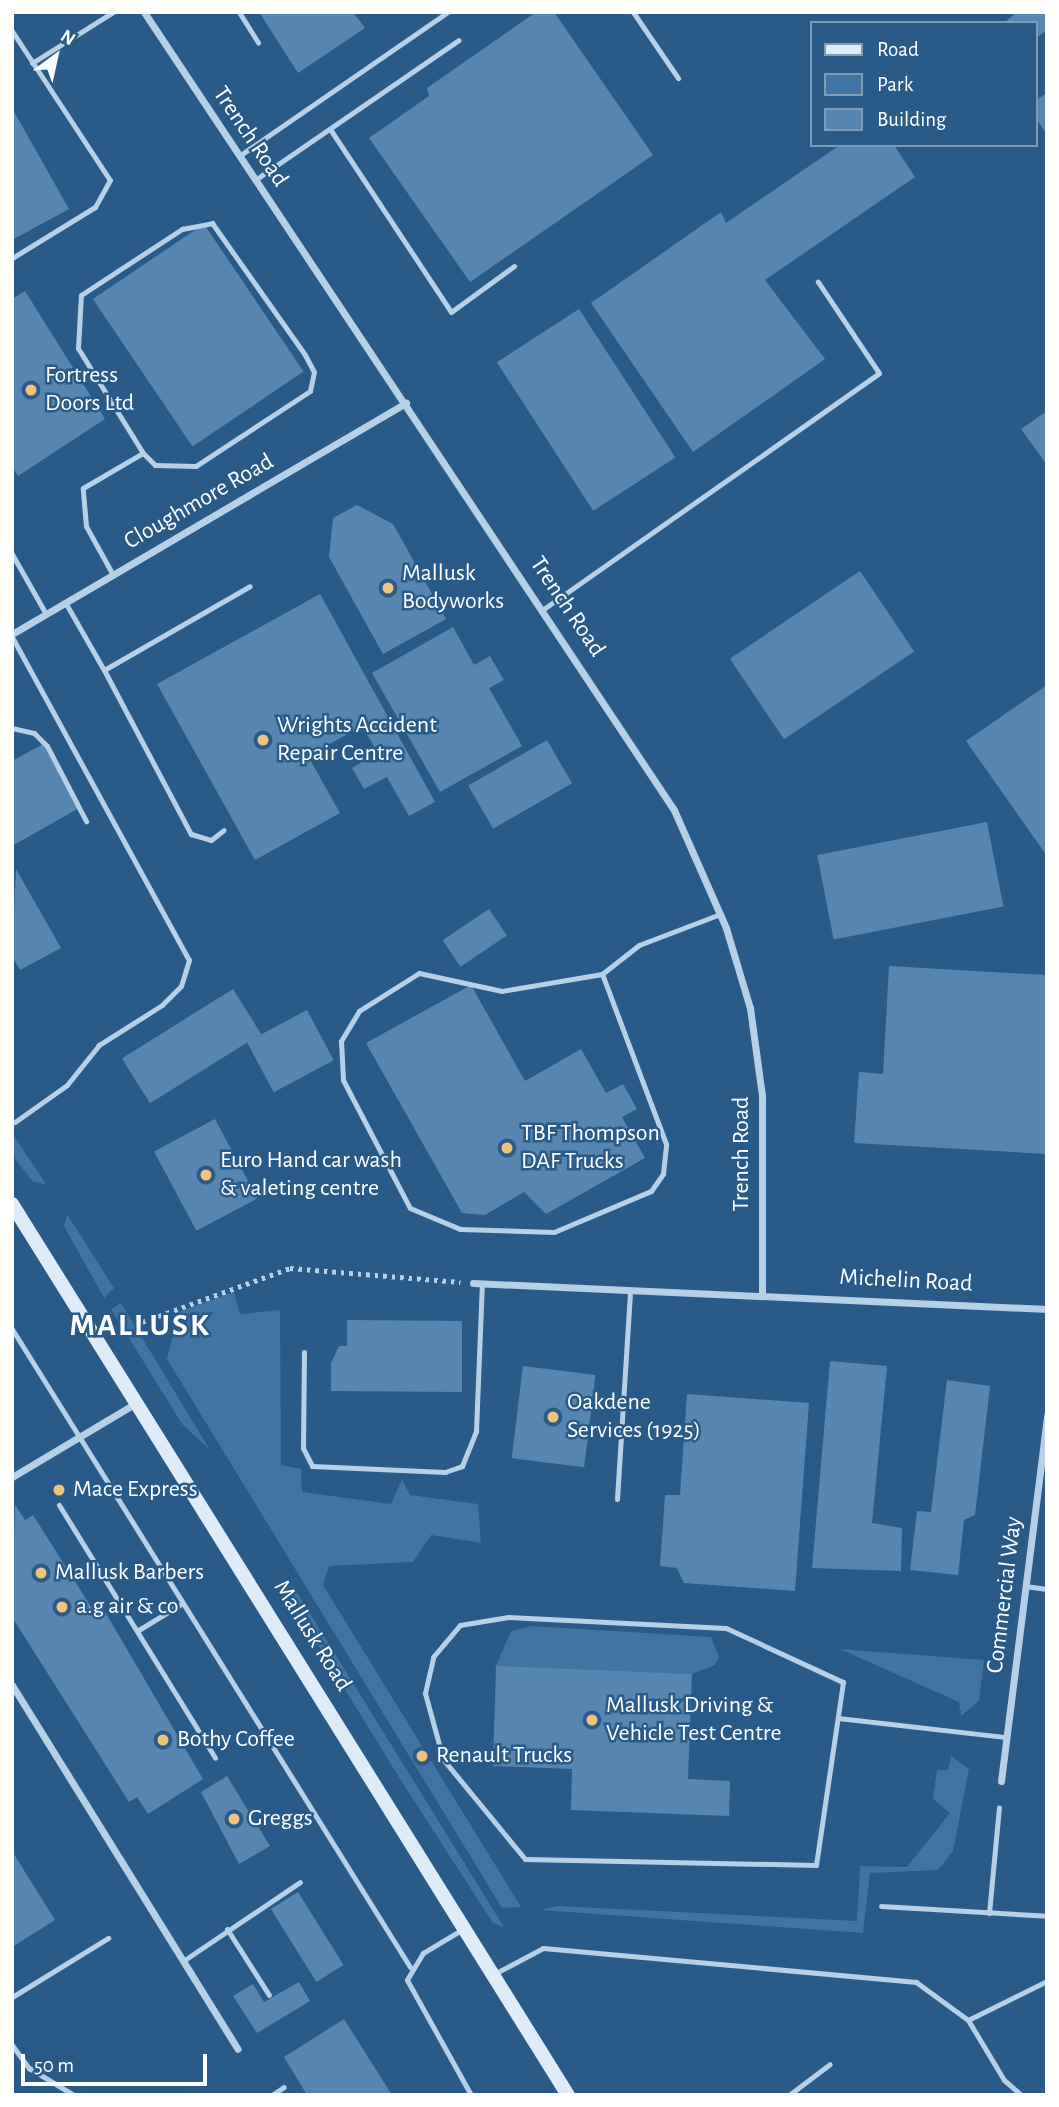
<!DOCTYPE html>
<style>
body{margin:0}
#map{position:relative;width:1059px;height:2107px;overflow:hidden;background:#2a5a87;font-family:"Alegreya Sans",sans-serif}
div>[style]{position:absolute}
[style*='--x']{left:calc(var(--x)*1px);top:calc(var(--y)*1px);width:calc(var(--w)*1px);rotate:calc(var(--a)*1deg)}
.green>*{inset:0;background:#3f74a3}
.building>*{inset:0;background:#5686b0;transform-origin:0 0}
.path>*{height:4.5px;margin-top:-2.25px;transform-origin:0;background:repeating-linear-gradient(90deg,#b6d0e8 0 3.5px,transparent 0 8.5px)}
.service>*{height:5px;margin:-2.5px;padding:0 2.5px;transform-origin:2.5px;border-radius:2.5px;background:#b6d0e8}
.minor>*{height:7px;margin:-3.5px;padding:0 3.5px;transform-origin:3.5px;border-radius:3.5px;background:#b6d0e8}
.secondary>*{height:14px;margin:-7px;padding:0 7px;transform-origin:7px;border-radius:7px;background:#dfecf7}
.dots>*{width:19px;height:19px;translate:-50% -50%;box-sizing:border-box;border:4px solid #2a5a87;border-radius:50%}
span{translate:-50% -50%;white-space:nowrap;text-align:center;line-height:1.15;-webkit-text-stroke:5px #2a5a87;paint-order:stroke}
.street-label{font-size:24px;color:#fff}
.poi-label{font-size:24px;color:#fff}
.left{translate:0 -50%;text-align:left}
.district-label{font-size:32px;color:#fff;font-weight:700;letter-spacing:2px}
.frame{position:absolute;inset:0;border:14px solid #fff;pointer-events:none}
.legend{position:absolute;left:810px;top:21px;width:228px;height:126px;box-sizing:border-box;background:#2a5a87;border:2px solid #7f9cb7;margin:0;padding:9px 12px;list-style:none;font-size:21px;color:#fff}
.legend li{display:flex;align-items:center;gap:14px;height:35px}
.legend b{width:35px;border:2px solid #7f9cb7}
.north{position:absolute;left:21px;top:21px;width:70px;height:70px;-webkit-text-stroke:5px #2a5a87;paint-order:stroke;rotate:33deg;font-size:19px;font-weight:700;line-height:28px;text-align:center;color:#fff}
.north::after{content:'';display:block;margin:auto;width:24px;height:32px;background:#fff;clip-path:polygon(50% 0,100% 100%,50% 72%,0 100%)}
.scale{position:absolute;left:21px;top:2054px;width:186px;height:32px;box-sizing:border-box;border:4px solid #fff;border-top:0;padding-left:9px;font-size:21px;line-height:24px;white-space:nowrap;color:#fff;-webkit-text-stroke:5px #2a5a87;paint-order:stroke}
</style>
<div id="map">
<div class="green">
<div style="clip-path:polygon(12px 1133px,46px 1184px,33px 1182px,15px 1159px)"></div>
<div style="clip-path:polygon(67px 1214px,114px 1288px,104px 1298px,64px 1226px)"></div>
<div style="clip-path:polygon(234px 1292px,240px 1314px,280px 1310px,281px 1465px,301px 1469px,302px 1492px,391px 1504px,402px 1479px,410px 1495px,478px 1504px,481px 1543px,431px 1535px,413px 1562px,329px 1566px,323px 1585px,521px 1907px,502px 1908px,167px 1359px,179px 1312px)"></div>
<div style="clip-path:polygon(121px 1303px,210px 1450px,182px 1424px,111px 1309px)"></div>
<div style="clip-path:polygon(293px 1586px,504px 1927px,493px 1923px,400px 1779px,284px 1590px)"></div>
<div style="clip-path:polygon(531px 1626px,711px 1637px,719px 1657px,715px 1665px,692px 1674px,495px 1668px,511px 1631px)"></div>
<div style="clip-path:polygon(840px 1649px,984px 1660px,979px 1701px,961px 1716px,959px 1702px)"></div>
<div style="clip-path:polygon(951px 1756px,969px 1769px,953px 1851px,938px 1870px,870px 1873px,863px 1933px,541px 1910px,557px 1906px,857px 1921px,860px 1866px,907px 1867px,950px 1813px,933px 1799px,937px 1770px,948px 1770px)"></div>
</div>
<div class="building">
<div style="clip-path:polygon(259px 12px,353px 12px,365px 28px,298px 73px)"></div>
<div style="clip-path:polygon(536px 12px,554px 12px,653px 155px,470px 282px,369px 138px,429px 96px,427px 88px)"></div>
<div style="clip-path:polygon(1017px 12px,1047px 12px,1047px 30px,1036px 38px,1036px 23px,1004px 23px)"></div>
<div style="clip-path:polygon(1047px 93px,1047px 134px,1036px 119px,1036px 100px)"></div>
<div style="clip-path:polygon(12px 108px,69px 209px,12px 240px)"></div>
<div style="clip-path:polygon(840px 145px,894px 145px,915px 177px,765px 280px,825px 359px,693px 452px,591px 303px,721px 212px,726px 223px)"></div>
<div style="left:204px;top:224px;width:178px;height:134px;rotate:56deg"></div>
<div style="clip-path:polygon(25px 291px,105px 419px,18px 476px,12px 467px,12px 299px)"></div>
<div style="left:579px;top:309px;width:177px;height:98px;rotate:57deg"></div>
<div style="clip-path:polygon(1047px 411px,1047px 465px,1021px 429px)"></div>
<div style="clip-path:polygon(357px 505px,393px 524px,446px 619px,383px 654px,329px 557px,333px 518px)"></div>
<div style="left:860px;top:571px;width:97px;height:157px;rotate:56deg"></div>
<div style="clip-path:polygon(320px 594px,435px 802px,409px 816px,387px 777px,364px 789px,352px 768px,378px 753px,362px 726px,308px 756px,340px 813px,255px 860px,157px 684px)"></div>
<div style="clip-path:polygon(453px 627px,474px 665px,490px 656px,504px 680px,489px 688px,522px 746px,440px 792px,372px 673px)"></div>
<div style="clip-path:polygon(1047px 685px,1047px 856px,966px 741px)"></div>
<div style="left:547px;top:740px;width:50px;height:91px;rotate:60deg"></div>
<div style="clip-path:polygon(43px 744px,79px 808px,12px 846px,12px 761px)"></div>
<div style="left:987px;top:822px;width:86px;height:173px;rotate:79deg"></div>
<div style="clip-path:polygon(16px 869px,61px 948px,20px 970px,12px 956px)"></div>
<div style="left:489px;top:909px;width:32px;height:56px;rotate:56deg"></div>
<div style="clip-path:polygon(889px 966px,1046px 975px,1047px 1154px,854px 1143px,859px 1072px,883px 1074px)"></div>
<div style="clip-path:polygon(471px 985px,525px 1081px,581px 1049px,606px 1093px,623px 1084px,637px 1109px,622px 1117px,645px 1158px,546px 1214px,524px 1192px,485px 1215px,462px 1213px,366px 1043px)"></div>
<div style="left:233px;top:989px;width:53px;height:131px;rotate:58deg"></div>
<div style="left:307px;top:1010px;width:57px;height:68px;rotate:62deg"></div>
<div style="left:215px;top:1119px;width:90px;height:69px;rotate:62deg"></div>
<div style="clip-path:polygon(347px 1320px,462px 1321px,462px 1392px,331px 1391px,331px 1363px,339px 1346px,347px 1346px)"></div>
<div style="clip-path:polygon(830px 1361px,887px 1366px,872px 1523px,902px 1528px,901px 1571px,812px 1568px)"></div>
<div style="left:523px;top:1366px;width:73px;height:93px;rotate:7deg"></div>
<div style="clip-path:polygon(947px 1380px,990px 1386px,975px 1515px,964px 1520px,958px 1575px,910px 1570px,917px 1511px,931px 1512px)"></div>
<div style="clip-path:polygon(687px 1394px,809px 1403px,795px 1591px,684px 1583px,677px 1568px,660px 1566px,665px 1495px,680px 1495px)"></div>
<div style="clip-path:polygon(15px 1505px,25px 1520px,33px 1515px,93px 1610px,101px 1605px,203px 1779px,148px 1814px,137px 1797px,129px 1802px,12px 1617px)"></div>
<div style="clip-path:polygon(496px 1666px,692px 1674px,688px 1779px,730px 1781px,729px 1816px,571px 1810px,572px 1769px,493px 1766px)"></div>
<div style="clip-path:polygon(227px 1776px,270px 1846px,239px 1864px,201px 1792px)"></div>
<div style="clip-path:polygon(12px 1851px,55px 1920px,12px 1947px)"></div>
<div style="left:298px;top:1892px;width:86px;height:32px;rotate:58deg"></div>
<div style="clip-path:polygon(299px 1982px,310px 2001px,257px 2033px,233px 1996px,253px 1984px,264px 2002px)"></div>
<div style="clip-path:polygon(344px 2019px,392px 2095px,307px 2095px,284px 2057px)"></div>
</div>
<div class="path">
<div style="--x:142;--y:1322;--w:158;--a:-20"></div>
<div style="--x:290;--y:1268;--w:171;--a:4.7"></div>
</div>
<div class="service">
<div style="--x:239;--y:12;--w:36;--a:58"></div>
<div style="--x:633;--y:12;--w:80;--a:55.7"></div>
<div style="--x:12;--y:31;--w:178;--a:56.7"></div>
<div style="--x:110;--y:180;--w:31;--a:119"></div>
<div style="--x:95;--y:207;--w:97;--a:148.4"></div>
<div style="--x:32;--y:63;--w:96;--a:-32.2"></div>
<div style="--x:330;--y:129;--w:219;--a:56.5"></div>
<div style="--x:451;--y:312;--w:78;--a:-36.1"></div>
<div style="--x:239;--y:156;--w:254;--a:-34.6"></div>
<div style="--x:255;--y:180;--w:247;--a:-34.5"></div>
<div style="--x:12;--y:554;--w:69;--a:60.5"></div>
<div style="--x:113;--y:575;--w:56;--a:-118.9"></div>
<div style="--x:86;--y:526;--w:38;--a:-95"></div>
<div style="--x:83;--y:488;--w:69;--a:-30.3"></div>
<div style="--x:143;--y:453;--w:123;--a:-121.8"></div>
<div style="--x:78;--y:348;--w:53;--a:-86.8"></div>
<div style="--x:81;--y:295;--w:121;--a:-33.2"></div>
<div style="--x:182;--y:229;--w:31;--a:-11"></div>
<div style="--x:212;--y:223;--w:161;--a:54.8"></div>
<div style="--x:305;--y:355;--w:19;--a:62"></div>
<div style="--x:314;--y:372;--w:19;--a:102"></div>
<div style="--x:310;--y:391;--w:136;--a:146.7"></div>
<div style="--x:196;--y:466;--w:41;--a:-178.6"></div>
<div style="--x:155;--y:465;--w:17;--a:-135"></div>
<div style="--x:65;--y:602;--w:78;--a:60.2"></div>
<div style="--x:104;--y:670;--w:168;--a:-29.9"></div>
<div style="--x:545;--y:608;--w:408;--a:-35.1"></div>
<div style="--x:879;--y:373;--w:110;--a:-123.8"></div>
<div style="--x:12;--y:637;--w:368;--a:61.3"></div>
<div style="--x:189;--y:960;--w:27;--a:107"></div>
<div style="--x:181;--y:986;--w:27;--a:135"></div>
<div style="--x:162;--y:1005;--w:75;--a:147.6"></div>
<div style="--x:99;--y:1045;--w:51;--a:128.7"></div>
<div style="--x:67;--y:1085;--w:64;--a:144.6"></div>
<div style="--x:104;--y:670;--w:186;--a:62.1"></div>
<div style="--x:191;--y:834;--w:21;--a:17"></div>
<div style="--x:211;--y:840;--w:16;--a:-38"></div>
<div style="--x:12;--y:728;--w:23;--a:13"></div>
<div style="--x:34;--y:733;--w:18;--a:45"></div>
<div style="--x:47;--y:746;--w:85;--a:62.5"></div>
<div style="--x:602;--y:974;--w:101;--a:170.4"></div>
<div style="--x:502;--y:991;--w:85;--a:-167.8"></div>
<div style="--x:419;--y:973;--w:71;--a:147.7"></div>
<div style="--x:359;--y:1011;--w:35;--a:121"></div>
<div style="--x:341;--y:1041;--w:39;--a:87"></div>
<div style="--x:343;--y:1080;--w:144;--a:62.4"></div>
<div style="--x:410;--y:1208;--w:54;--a:22.8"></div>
<div style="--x:460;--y:1229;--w:94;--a:1.8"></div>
<div style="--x:554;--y:1232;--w:105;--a:-22.9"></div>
<div style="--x:651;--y:1191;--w:21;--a:-55"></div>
<div style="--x:663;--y:1174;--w:30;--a:-84"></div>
<div style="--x:666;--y:1144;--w:182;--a:-110.6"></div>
<div style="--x:602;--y:974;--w:47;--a:-38.1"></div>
<div style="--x:639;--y:945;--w:87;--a:-20.9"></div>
<div style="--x:12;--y:1329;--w:752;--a:58.04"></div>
<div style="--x:304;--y:1352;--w:96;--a:90.6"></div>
<div style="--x:303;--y:1448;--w:20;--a:63"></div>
<div style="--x:312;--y:1466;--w:133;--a:2.6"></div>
<div style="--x:445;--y:1472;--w:18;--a:-19"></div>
<div style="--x:462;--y:1466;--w:38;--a:-68"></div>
<div style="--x:476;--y:1431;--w:147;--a:-87.7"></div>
<div style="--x:617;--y:1499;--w:207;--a:-86.4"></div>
<div style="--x:59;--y:1505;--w:297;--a:58.3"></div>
<div style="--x:1025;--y:1586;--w:22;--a:8"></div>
<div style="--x:508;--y:1617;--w:218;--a:2.9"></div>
<div style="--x:726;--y:1628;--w:129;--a:24.8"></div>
<div style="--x:843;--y:1682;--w:185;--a:98.4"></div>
<div style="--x:816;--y:1865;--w:291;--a:-178.8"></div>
<div style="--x:525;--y:1859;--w:129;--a:-129.4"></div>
<div style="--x:443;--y:1759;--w:68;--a:-105.3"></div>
<div style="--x:425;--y:1693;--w:37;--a:-77"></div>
<div style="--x:433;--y:1657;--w:42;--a:-49.8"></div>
<div style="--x:460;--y:1625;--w:49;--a:-9.5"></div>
<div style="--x:137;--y:1631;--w:52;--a:-31.5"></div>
<div style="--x:838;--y:1718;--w:169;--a:6.5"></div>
<div style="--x:881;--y:1906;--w:166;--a:3.4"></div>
<div style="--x:989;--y:1913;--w:106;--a:-84.6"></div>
<div style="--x:227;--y:1929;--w:78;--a:57.5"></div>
<div style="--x:463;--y:1929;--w:47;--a:149"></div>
<div style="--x:423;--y:1953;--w:31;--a:121"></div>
<div style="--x:407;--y:1980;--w:132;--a:60.9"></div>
<div style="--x:183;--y:1961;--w:141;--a:-34"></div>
<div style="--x:494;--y:1974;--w:55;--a:-28"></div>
<div style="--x:543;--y:1948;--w:375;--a:5.2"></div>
<div style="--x:916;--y:1982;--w:64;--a:36.2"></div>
<div style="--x:968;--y:2020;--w:70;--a:59"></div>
<div style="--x:1004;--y:2080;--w:23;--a:41"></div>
<div style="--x:12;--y:1997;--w:113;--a:-31.6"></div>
<div style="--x:968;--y:2020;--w:88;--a:-26.3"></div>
<div style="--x:12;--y:2045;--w:29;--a:54"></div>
<div style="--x:29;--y:2068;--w:52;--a:31"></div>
<div style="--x:272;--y:2095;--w:14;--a:-34"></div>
<div style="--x:789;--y:2095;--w:51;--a:-37.1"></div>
</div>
<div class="minor">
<div style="--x:144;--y:12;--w:958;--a:56.41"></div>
<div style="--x:674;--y:810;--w:129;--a:66.2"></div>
<div style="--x:726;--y:928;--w:84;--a:73.3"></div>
<div style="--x:750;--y:1008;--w:89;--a:82.2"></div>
<div style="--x:762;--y:1096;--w:199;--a:90"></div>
<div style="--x:12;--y:634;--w:457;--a:-30.4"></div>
<div style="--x:473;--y:1283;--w:575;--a:2.59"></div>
<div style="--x:12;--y:1477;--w:144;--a:-30.8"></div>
<div style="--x:12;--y:1685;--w:428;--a:58.2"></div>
<div style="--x:1001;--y:1781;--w:369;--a:-82.8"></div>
</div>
<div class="secondary">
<div style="--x:12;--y:1204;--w:1050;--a:58.04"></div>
</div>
<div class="dots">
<div style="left:31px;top:390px;background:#eec47d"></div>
<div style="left:388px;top:588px;background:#eec47d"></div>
<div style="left:263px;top:740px;background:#eec47d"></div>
<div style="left:507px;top:1148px;background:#eec47d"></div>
<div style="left:206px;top:1175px;background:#eec47d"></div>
<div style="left:553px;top:1417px;background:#eec47d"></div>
<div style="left:59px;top:1490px;background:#eec47d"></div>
<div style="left:41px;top:1573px;background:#eec47d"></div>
<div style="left:62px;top:1607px;background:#eec47d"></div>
<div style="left:592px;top:1720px;background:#eec47d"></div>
<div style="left:163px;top:1740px;background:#eec47d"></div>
<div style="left:422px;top:1756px;background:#eec47d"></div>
<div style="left:234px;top:1819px;background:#eec47d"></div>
</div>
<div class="street-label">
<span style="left:250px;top:137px;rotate:56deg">Trench Road</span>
<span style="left:199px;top:502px;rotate:-30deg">Cloughmore Road</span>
<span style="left:567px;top:607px;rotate:56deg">Trench Road</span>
<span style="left:742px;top:1154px;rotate:-90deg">Trench Road</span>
<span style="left:906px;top:1281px;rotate:3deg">Michelin Road</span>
<span style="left:1005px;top:1595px;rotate:-83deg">Commercial Way</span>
<span style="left:312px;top:1636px;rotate:58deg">Mallusk Road</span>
</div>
<div class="poi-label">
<span class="left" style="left:45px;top:390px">Fortress<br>Doors Ltd</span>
<span class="left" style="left:402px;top:588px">Mallusk<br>Bodyworks</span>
<span class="left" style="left:277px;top:740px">Wrights Accident<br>Repair Centre</span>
<span class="left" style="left:521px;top:1148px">TBF Thompson<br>DAF Trucks</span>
<span class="left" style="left:220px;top:1175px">Euro Hand car wash<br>&amp; valeting centre</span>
<span class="left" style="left:567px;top:1417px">Oakdene<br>Services (1925)</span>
<span class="left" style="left:73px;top:1490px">Mace Express</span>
<span class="left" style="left:55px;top:1573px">Mallusk Barbers</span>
<span class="left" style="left:76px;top:1607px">a.g air &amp; co</span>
<span class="left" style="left:606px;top:1720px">Mallusk Driving &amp;<br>Vehicle Test Centre</span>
<span class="left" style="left:177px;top:1740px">Bothy Coffee</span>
<span class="left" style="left:436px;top:1756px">Renault Trucks</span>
<span class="left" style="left:248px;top:1819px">Greggs</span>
</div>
<div class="district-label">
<span style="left:140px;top:1325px">MALLUSK</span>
</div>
<div class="frame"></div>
<ul class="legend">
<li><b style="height:9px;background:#dfecf7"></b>Road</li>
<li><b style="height:19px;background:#3f74a3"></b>Park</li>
<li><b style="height:19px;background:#5686b0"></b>Building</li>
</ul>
<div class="north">N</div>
<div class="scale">50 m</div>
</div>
